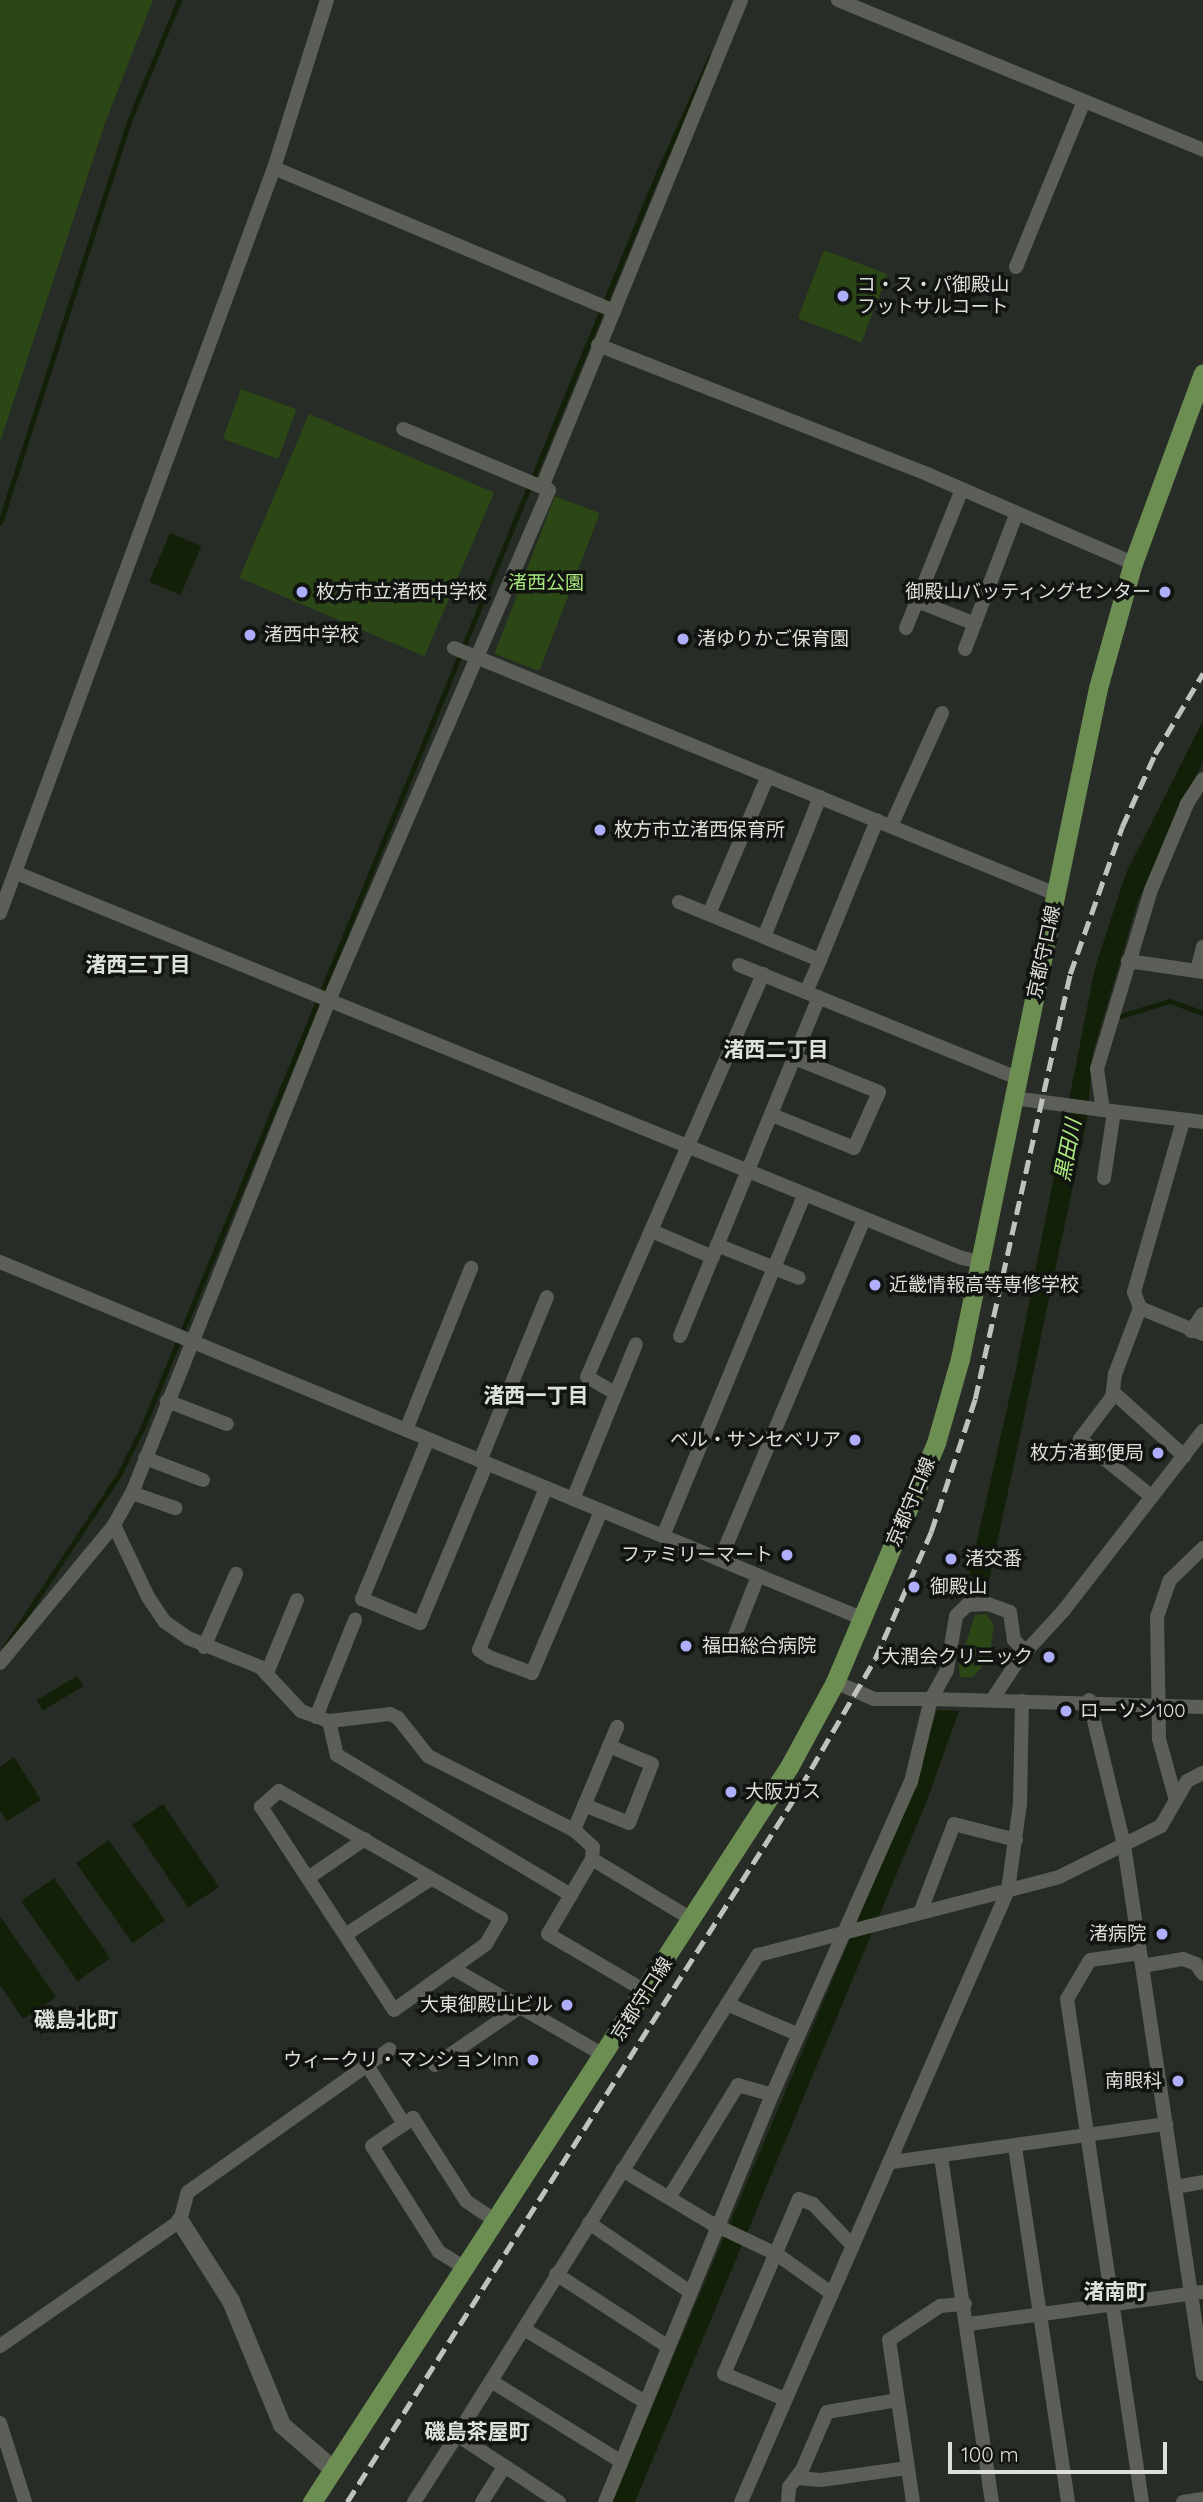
<!DOCTYPE html>
<meta charset="utf-8">
<style>
body{margin:0}
#map{position:relative;width:1203px;height:2502px;overflow:hidden;background:#282c26;font-family:Quicksand,"Noto Sans JP",sans-serif}
div>[style]{position:absolute}
[style*='--x']{left:calc(var(--x)*1px);top:calc(var(--y)*1px);width:calc(var(--w)*1px);rotate:calc(var(--a)*1deg)}
.green>*{inset:0;background:#2b4715;transform-origin:0 0}
.water>*{inset:0;background:#122007;transform-origin:0 0}
.stream>*{height:4.5px;margin:-2.25px;padding:0 2.25px;transform-origin:2.25px;border-radius:2.25px;background:#122007}
.minor>*{height:14px;margin:-7px;padding:0 7px;transform-origin:7px;border-radius:7px;background:#5b5f58}
.tertiary>*{height:18px;margin:-9px;padding:0 9px;transform-origin:9px;border-radius:9px;background:#5b5f58}
.primary>*{height:19px;margin:-9.5px;padding:0 9.5px;transform-origin:9.5px;border-radius:9.5px;background:#6c8e53}
.rail>*{height:4.5px;margin-top:-2.25px;transform-origin:0;background:repeating-linear-gradient(90deg,#c0c2be 0 14px,transparent 0 21px)}
.dots>*{width:19px;height:19px;translate:-50% -50%;box-sizing:border-box;border:4px solid #121411;border-radius:50%}
span{translate:-50% -50%;white-space:nowrap;text-align:center;line-height:1.15;-webkit-text-stroke:7px #121411;paint-order:stroke}
.poi-label{font-size:19px;color:#dddfdb}
.left{translate:0 -50%;text-align:left}
.right{translate:-100% -50%;text-align:right}
.park-label{font-size:19px;color:#a7e67a}
.street-label{font-size:19px;color:#dddfdb}
.neighbourhood-label{font-size:21px;color:#dde2db;font-weight:700}
.water-label{font-size:21px;color:#aeed82;font-style:italic}
.scale{position:absolute;left:948px;top:2442px;width:219px;height:32px;box-sizing:border-box;border:4px solid #dddfdb;border-top:0;padding-left:9px;font-size:21px;line-height:24px;white-space:nowrap;color:#dddfdb;-webkit-text-stroke:5px #121411;paint-order:stroke}
</style>
<div id="map">
<div class="green">
<div style="clip-path:polygon(0 0,153px 0,105px 123px,0 442px)"></div>
<div style="left:824px;top:250px;width:68px;height:73px;rotate:21deg"></div>
<div style="left:241px;top:389px;width:59px;height:53px;rotate:20deg"></div>
<div style="left:309px;top:414px;width:201px;height:178px;rotate:23deg"></div>
<div style="left:555px;top:496px;width:48px;height:169px;rotate:21deg"></div>
<div style="clip-path:polygon(986px 1614px,994px 1625px,989px 1659px,973px 1677px,960px 1677px,959px 1665px,975px 1615px)"></div>
</div>
<div class="water">
<div style="left:170px;top:533px;width:34px;height:53px;rotate:23deg"></div>
<div style="clip-path:polygon(1203px 721px,1203px 761px,1138px 901px,1093px 1052px,1087px 1120px,989px 1581px,969px 1576px,1016px 1369px,1095px 968px,1126px 873px)"></div>
<div style="left:77px;top:1676px;width:12px;height:47px;rotate:59deg"></div>
<div style="clip-path:polygon(937px 1710px,959px 1711px,926px 1803px,635px 2502px,612px 2502px,923px 1766px,920px 1763px)"></div>
<div style="clip-path:polygon(14px 1757px,41px 1800px,7px 1821px,0 1810px,0 1767px)"></div>
<div style="left:163px;top:1804px;width:100px;height:37px;rotate:56deg"></div>
<div style="left:109px;top:1840px;width:98px;height:40px;rotate:55deg"></div>
<div style="left:54px;top:1878px;width:98px;height:40px;rotate:55deg"></div>
<div style="clip-path:polygon(0 1916px,56px 1997px,23px 2019px,0 1985px)"></div>
</div>
<div class="stream">
<div style="--x:0;--y:523;--w:419;--a:-72.2"></div>
<div style="--x:128;--y:124;--w:134;--a:-67.6"></div>
<div style="--x:1121;--y:1016;--w:51;--a:-17"></div>
<div style="--x:1170;--y:1001;--w:35;--a:20"></div>
<div style="--x:5;--y:1647;--w:206;--a:-56.5"></div>
<div style="--x:119;--y:1475;--w:54;--a:-63.4"></div>
<div style="--x:143;--y:1427;--w:1350;--a:-67.67"></div>
<div style="--x:656;--y:178;--w:132;--a:-65.8"></div>
</div>
<div class="minor">
<div style="--x:838;--y:0;--w:395;--a:22.3"></div>
<div style="--x:274;--y:168;--w:369;--a:22.8"></div>
<div style="--x:1016;--y:267;--w:179;--a:-67.7"></div>
<div style="--x:598;--y:345;--w:353;--a:21.4"></div>
<div style="--x:927;--y:474;--w:224;--a:23.4"></div>
<div style="--x:542;--y:487;--w:526;--a:-67.77"></div>
<div style="--x:917;--y:601;--w:62;--a:21.6"></div>
<div style="--x:906;--y:628;--w:147;--a:-68"></div>
<div style="--x:454;--y:648;--w:650;--a:22.23"></div>
<div style="--x:965;--y:649;--w:143;--a:-69.2"></div>
<div style="--x:1203;--y:779;--w:30;--a:123"></div>
<div style="--x:1187;--y:804;--w:93;--a:112.7"></div>
<div style="--x:1151;--y:890;--w:187;--a:106.8"></div>
<div style="--x:1097;--y:1069;--w:41;--a:81.7"></div>
<div style="--x:1103;--y:1110;--w:101;--a:6.8"></div>
<div style="--x:891;--y:826;--w:124;--a:-65.7"></div>
<div style="--x:19;--y:874;--w:1018;--a:22.16"></div>
<div style="--x:962;--y:1258;--w:19;--a:12"></div>
<div style="--x:679;--y:902;--w:152;--a:22.4"></div>
<div style="--x:820;--y:960;--w:151;--a:-67.8"></div>
<div style="--x:0;--y:913;--w:794;--a:-69.81"></div>
<div style="--x:274;--y:168;--w:176;--a:-72.5"></div>
<div style="--x:709;--y:914;--w:150;--a:-66.9"></div>
<div style="--x:764;--y:937;--w:151;--a:-68.2"></div>
<div style="--x:1128;--y:961;--w:76;--a:8.3"></div>
<div style="--x:739;--y:965;--w:300;--a:22.1"></div>
<div style="--x:1197;--y:971;--w:25;--a:-76"></div>
<div style="--x:806;--y:992;--w:35;--a:-66"></div>
<div style="--x:1013;--y:1098;--w:91;--a:7.6"></div>
<div style="--x:772;--y:1115;--w:88;--a:21.9"></div>
<div style="--x:854;--y:1148;--w:61;--a:-65.9"></div>
<div style="--x:879;--y:1092;--w:91;--a:-158"></div>
<div style="--x:1183;--y:1121;--w:178;--a:106"></div>
<div style="--x:1134;--y:1292;--w:17;--a:69"></div>
<div style="--x:1140;--y:1308;--w:68;--a:22.4"></div>
<div style="--x:1104;--y:1178;--w:67;--a:-81.4"></div>
<div style="--x:654;--y:1232;--w:64;--a:23"></div>
<div style="--x:717;--y:1245;--w:88;--a:21.9"></div>
<div style="--x:0;--y:1262;--w:932;--a:22.46"></div>
<div style="--x:1140;--y:1308;--w:71;--a:110.7"></div>
<div style="--x:1115;--y:1374;--w:23;--a:97"></div>
<div style="--x:1112;--y:1397;--w:53;--a:127.3"></div>
<div style="--x:1080;--y:1439;--w:91;--a:38.8"></div>
<div style="--x:1191;--y:1331;--w:21;--a:-55"></div>
<div style="--x:680;--y:1336;--w:366;--a:-67.7"></div>
<div style="--x:1113;--y:1392;--w:96;--a:42"></div>
<div style="--x:615;--y:1393;--w:32;--a:-150"></div>
<div style="--x:587;--y:1377;--w:440;--a:-66.4"></div>
<div style="--x:167;--y:1401;--w:64;--a:21"></div>
<div style="--x:406;--y:1430;--w:175;--a:-68.1"></div>
<div style="--x:428;--y:1439;--w:173;--a:112.4"></div>
<div style="--x:362;--y:1599;--w:63;--a:22.5"></div>
<div style="--x:420;--y:1623;--w:173;--a:-67.3"></div>
<div style="--x:145;--y:1458;--w:62;--a:20.8"></div>
<div style="--x:480;--y:1461;--w:177;--a:-67.8"></div>
<div style="--x:546;--y:1488;--w:175;--a:112.5"></div>
<div style="--x:479;--y:1650;--w:12;--a:35"></div>
<div style="--x:489;--y:1657;--w:46;--a:20.4"></div>
<div style="--x:532;--y:1673;--w:176;--a:-66.9"></div>
<div style="--x:132;--y:1493;--w:46;--a:19.2"></div>
<div style="--x:573;--y:1499;--w:167;--a:-67.9"></div>
<div style="--x:114;--y:1525;--w:80;--a:64.7"></div>
<div style="--x:148;--y:1597;--w:30;--a:56"></div>
<div style="--x:165;--y:1622;--w:28;--a:35"></div>
<div style="--x:188;--y:1638;--w:78;--a:21.9"></div>
<div style="--x:260;--y:1667;--w:60;--a:47"></div>
<div style="--x:301;--y:1711;--w:30;--a:20"></div>
<div style="--x:329;--y:1721;--w:61;--a:-6.5"></div>
<div style="--x:390;--y:1714;--w:9;--a:27"></div>
<div style="--x:398;--y:1718;--w:48;--a:51.7"></div>
<div style="--x:428;--y:1756;--w:164;--a:26.9"></div>
<div style="--x:574;--y:1830;--w:25;--a:42"></div>
<div style="--x:593;--y:1847;--w:12;--a:95"></div>
<div style="--x:592;--y:1859;--w:87;--a:120.4"></div>
<div style="--x:548;--y:1934;--w:115;--a:30.4"></div>
<div style="--x:663;--y:1536;--w:370;--a:-67.5"></div>
<div style="--x:720;--y:1560;--w:370;--a:-67.1"></div>
<div style="--x:735;--y:1635;--w:63;--a:-68.7"></div>
<div style="--x:204;--y:1647;--w:80;--a:-66.3"></div>
<div style="--x:0;--y:1663;--w:179;--a:-50.4"></div>
<div style="--x:114;--y:1525;--w:37;--a:-61"></div>
<div style="--x:132;--y:1493;--w:533;--a:-68.2"></div>
<div style="--x:330;--y:998;--w:553;--a:-66.68"></div>
<div style="--x:549;--y:490;--w:158;--a:-157.3"></div>
<div style="--x:267;--y:1673;--w:79;--a:-67.7"></div>
<div style="--x:931;--y:1699;--w:272;--a:1.7"></div>
<div style="--x:931;--y:1699;--w:33;--a:-61"></div>
<div style="--x:947;--y:1670;--w:55;--a:-80.5"></div>
<div style="--x:956;--y:1616;--w:16;--a:-45"></div>
<div style="--x:967;--y:1605;--w:21;--a:-3"></div>
<div style="--x:988;--y:1604;--w:23;--a:20"></div>
<div style="--x:1010;--y:1612;--w:28;--a:82"></div>
<div style="--x:1014;--y:1640;--w:16;--a:45"></div>
<div style="--x:992;--y:1700;--w:49;--a:-56.6"></div>
<div style="--x:1019;--y:1659;--w:67;--a:-47.4"></div>
<div style="--x:1064;--y:1610;--w:227;--a:-52.2"></div>
<div style="--x:1089;--y:1700;--w:149;--a:76.4"></div>
<div style="--x:1124;--y:1845;--w:535;--a:81.51"></div>
<div style="--x:316;--y:1717;--w:105;--a:-68.1"></div>
<div style="--x:329;--y:1721;--w:35;--a:77"></div>
<div style="--x:337;--y:1755;--w:273;--a:30.9"></div>
<div style="--x:279;--y:1791;--w:256;--a:29.8"></div>
<div style="--x:501;--y:1918;--w:30;--a:120"></div>
<div style="--x:486;--y:1944;--w:113;--a:144.3"></div>
<div style="--x:394;--y:2010;--w:243;--a:-123.2"></div>
<div style="--x:261;--y:1807;--w:24;--a:-42"></div>
<div style="--x:1175;--y:1797;--w:60;--a:-105.4"></div>
<div style="--x:1159;--y:1739;--w:122;--a:-90.9"></div>
<div style="--x:1157;--y:1617;--w:39;--a:-71"></div>
<div style="--x:1170;--y:1580;--w:46;--a:-44.1"></div>
<div style="--x:584;--y:1805;--w:48;--a:21.8"></div>
<div style="--x:629;--y:1823;--w:63;--a:-68.7"></div>
<div style="--x:652;--y:1764;--w:47;--a:-157.3"></div>
<div style="--x:574;--y:1830;--w:112;--a:-67.3"></div>
<div style="--x:592;--y:1859;--w:118;--a:31.1"></div>
<div style="--x:308;--y:1878;--w:69;--a:-34.4"></div>
<div style="--x:920;--y:1913;--w:95;--a:-69.1"></div>
<div style="--x:954;--y:1824;--w:64;--a:14.5"></div>
<div style="--x:345;--y:1935;--w:103;--a:-33.1"></div>
<div style="--x:1140;--y:1953;--w:50;--a:172"></div>
<div style="--x:1090;--y:1960;--w:45;--a:120.5"></div>
<div style="--x:1067;--y:1999;--w:509;--a:81.52"></div>
<div style="--x:1142;--y:1966;--w:42;--a:-9.7"></div>
<div style="--x:1183;--y:1959;--w:14;--a:21"></div>
<div style="--x:1196;--y:1964;--w:12;--a:55"></div>
<div style="--x:454;--y:1969;--w:174;--a:29.9"></div>
<div style="--x:727;--y:2004;--w:76;--a:23.2"></div>
<div style="--x:367;--y:2065;--w:70;--a:57.9"></div>
<div style="--x:435;--y:2065;--w:99;--a:-34.3"></div>
<div style="--x:1015;--y:2147;--w:359;--a:81.5"></div>
<div style="--x:941;--y:2157;--w:349;--a:81.6"></div>
<div style="--x:892;--y:2162;--w:277;--a:-7.9"></div>
<div style="--x:622;--y:2170;--w:104;--a:30.8"></div>
<div style="--x:711;--y:2223;--w:74;--a:25.5"></div>
<div style="--x:778;--y:2255;--w:65;--a:35.6"></div>
<div style="--x:1175;--y:2187;--w:28;--a:-10"></div>
<div style="--x:670;--y:2196;--w:130;--a:-58.5"></div>
<div style="--x:738;--y:2085;--w:35;--a:16"></div>
<div style="--x:589;--y:2223;--w:122;--a:34.3"></div>
<div style="--x:465;--y:2268;--w:31;--a:-148"></div>
<div style="--x:439;--y:2252;--w:125;--a:-122.3"></div>
<div style="--x:372;--y:2146;--w:50;--a:-34.3"></div>
<div style="--x:413;--y:2118;--w:98;--a:57.4"></div>
<div style="--x:466;--y:2201;--w:36;--a:34"></div>
<div style="--x:556;--y:2274;--w:132;--a:33"></div>
<div style="--x:969;--y:2324;--w:236;--a:-7.8"></div>
<div style="--x:524;--y:2329;--w:141;--a:31.1"></div>
<div style="--x:0;--y:2346;--w:219;--a:-34.8"></div>
<div style="--x:180;--y:2221;--w:30;--a:-75"></div>
<div style="--x:188;--y:2192;--w:247;--a:-35.3"></div>
<div style="--x:491;--y:2381;--w:152;--a:31.8"></div>
<div style="--x:785;--y:2399;--w:66;--a:-157.7"></div>
<div style="--x:724;--y:2374;--w:190;--a:-66.8"></div>
<div style="--x:799;--y:2199;--w:15;--a:20"></div>
<div style="--x:813;--y:2204;--w:58;--a:46.4"></div>
<div style="--x:0;--y:2423;--w:83;--a:72.4"></div>
<div style="--x:797;--y:2478;--w:24;--a:5"></div>
<div style="--x:821;--y:2480;--w:88;--a:-7.9"></div>
<div style="--x:414;--y:2502;--w:80;--a:-57.3"></div>
<div style="--x:482;--y:2502;--w:41;--a:-57.8"></div>
<div style="--x:559;--y:2502;--w:122;--a:-146.7"></div>
<div style="--x:457;--y:2435;--w:567;--a:-57.91"></div>
<div style="--x:758;--y:1955;--w:311;--a:-14.5"></div>
<div style="--x:1059;--y:1877;--w:114;--a:-26.6"></div>
<div style="--x:1161;--y:1826;--w:52;--a:-60"></div>
<div style="--x:1187;--y:1781;--w:18;--a:-27"></div>
<div style="--x:605;--y:2502;--w:440;--a:-67.7"></div>
<div style="--x:772;--y:2095;--w:342;--a:-66.1"></div>
<div style="--x:911;--y:1782;--w:85;--a:-76.5"></div>
<div style="--x:931;--y:1699;--w:57;--a:180"></div>
<div style="--x:874;--y:1699;--w:43;--a:-156.4"></div>
<div style="--x:741;--y:2502;--w:668;--a:-66.43"></div>
<div style="--x:1008;--y:1890;--w:87;--a:-82.1"></div>
<div style="--x:1020;--y:1804;--w:103;--a:-88.9"></div>
<div style="--x:788;--y:2502;--w:15;--a:-86"></div>
<div style="--x:789;--y:2487;--w:21;--a:-53"></div>
<div style="--x:802;--y:2470;--w:63;--a:-66.7"></div>
<div style="--x:827;--y:2412;--w:71;--a:-9.7"></div>
<div style="--x:913;--y:2502;--w:164;--a:-98.4"></div>
<div style="--x:889;--y:2340;--w:61;--a:-33.7"></div>
<div style="--x:940;--y:2306;--w:25;--a:-5"></div>
<div style="--x:1183;--y:2502;--w:20;--a:-9"></div>
</div>
<div class="tertiary">
<div style="--x:180;--y:2221;--w:95;--a:57.5"></div>
<div style="--x:231;--y:2301;--w:134;--a:67.6"></div>
<div style="--x:282;--y:2425;--w:69;--a:40.9"></div>
</div>
<div class="primary">
<div style="--x:312;--y:2502;--w:876;--a:-57.02"></div>
<div style="--x:789;--y:1767;--w:97;--a:-61.6"></div>
<div style="--x:835;--y:1682;--w:259;--a:-67.1"></div>
<div style="--x:936;--y:1443;--w:87;--a:-74.1"></div>
<div style="--x:960;--y:1359;--w:685;--a:-78.38"></div>
<div style="--x:1098;--y:688;--w:130;--a:-74.4"></div>
<div style="--x:1133;--y:563;--w:202;--a:-69.8"></div>
</div>
<div class="rail">
<div style="--x:347;--y:2502;--w:826;--a:-57.56"></div>
<div style="--x:790;--y:1805;--w:169;--a:-59.8"></div>
<div style="--x:875;--y:1659;--w:139;--a:-66.2"></div>
<div style="--x:931;--y:1532;--w:140;--a:-71.7"></div>
<div style="--x:975;--y:1399;--w:435;--a:-77.4"></div>
<div style="--x:1070;--y:974;--w:156;--a:-70.5"></div>
<div style="--x:1122;--y:827;--w:80;--a:-65.7"></div>
<div style="--x:1155;--y:754;--w:94;--a:-59.3"></div>
</div>
<div class="dots">
<div style="left:843px;top:296px;background:#aeaefa"></div>
<div style="left:302px;top:592px;background:#aeaefa"></div>
<div style="left:1165px;top:592px;background:#aeaefa"></div>
<div style="left:250px;top:635px;background:#aeaefa"></div>
<div style="left:683px;top:639px;background:#aeaefa"></div>
<div style="left:600px;top:830px;background:#aeaefa"></div>
<div style="left:875px;top:1285px;background:#aeaefa"></div>
<div style="left:855px;top:1440px;background:#aeaefa"></div>
<div style="left:1158px;top:1453px;background:#aeaefa"></div>
<div style="left:787px;top:1555px;background:#aeaefa"></div>
<div style="left:951px;top:1559px;background:#aeaefa"></div>
<div style="left:914px;top:1587px;background:#aeaefa"></div>
<div style="left:686px;top:1646px;background:#aeaefa"></div>
<div style="left:1049px;top:1657px;background:#aeaefa"></div>
<div style="left:1066px;top:1711px;background:#aeaefa"></div>
<div style="left:731px;top:1792px;background:#aeaefa"></div>
<div style="left:1162px;top:1934px;background:#aeaefa"></div>
<div style="left:567px;top:2005px;background:#aeaefa"></div>
<div style="left:533px;top:2060px;background:#aeaefa"></div>
<div style="left:1178px;top:2081px;background:#aeaefa"></div>
</div>
<div class="poi-label">
<span class="left" style="left:857px;top:296px">コ・ス・パ御殿山<br>フットサルコート</span>
<span class="left" style="left:316px;top:592px">枚方市立渚西中学校</span>
<span class="right" style="left:1151px;top:592px">御殿山バッティングセンター</span>
<span class="left" style="left:264px;top:635px">渚西中学校</span>
<span class="left" style="left:697px;top:639px">渚ゆりかご保育園</span>
<span class="left" style="left:614px;top:830px">枚方市立渚西保育所</span>
<span class="left" style="left:889px;top:1285px">近畿情報高等専修学校</span>
<span class="right" style="left:841px;top:1440px">ベル・サンセベリア</span>
<span class="right" style="left:1144px;top:1453px">枚方渚郵便局</span>
<span class="right" style="left:773px;top:1555px">ファミリーマート</span>
<span class="left" style="left:965px;top:1559px">渚交番</span>
<span class="left" style="left:930px;top:1587px">御殿山</span>
<span class="left" style="left:702px;top:1646px">福田総合病院</span>
<span class="right" style="left:1033px;top:1657px">大潤会クリニック</span>
<span class="left" style="left:1080px;top:1711px">ローソン100</span>
<span class="left" style="left:745px;top:1792px">大阪ガス</span>
<span class="right" style="left:1146px;top:1934px">渚病院</span>
<span class="right" style="left:553px;top:2005px">大東御殿山ビル</span>
<span class="right" style="left:519px;top:2060px">ウィークリ・マンションInn</span>
<span class="right" style="left:1162px;top:2081px">南眼科</span>
</div>
<div class="park-label">
<span style="left:546px;top:583px">渚西公園</span>
</div>
<div class="street-label">
<span style="left:1044px;top:952px;rotate:-78deg">京都守口線</span>
<span style="left:911px;top:1502px;rotate:-67deg">京都守口線</span>
<span style="left:642px;top:1999px;rotate:-57deg">京都守口線</span>
</div>
<div class="neighbourhood-label">
<span style="left:138px;top:964px">渚西三丁目</span>
<span style="left:776px;top:1049px">渚西二丁目</span>
<span style="left:536px;top:1395px">渚西一丁目</span>
<span style="left:76px;top:2019px">磯島北町</span>
<span style="left:1115px;top:2291px">渚南町</span>
<span style="left:477px;top:2431px">磯島茶屋町</span>
</div>
<div class="water-label">
<span style="left:1067px;top:1150px;rotate:-79deg">黒田川</span>
</div>
<div class="scale">100 m</div>
</div>
